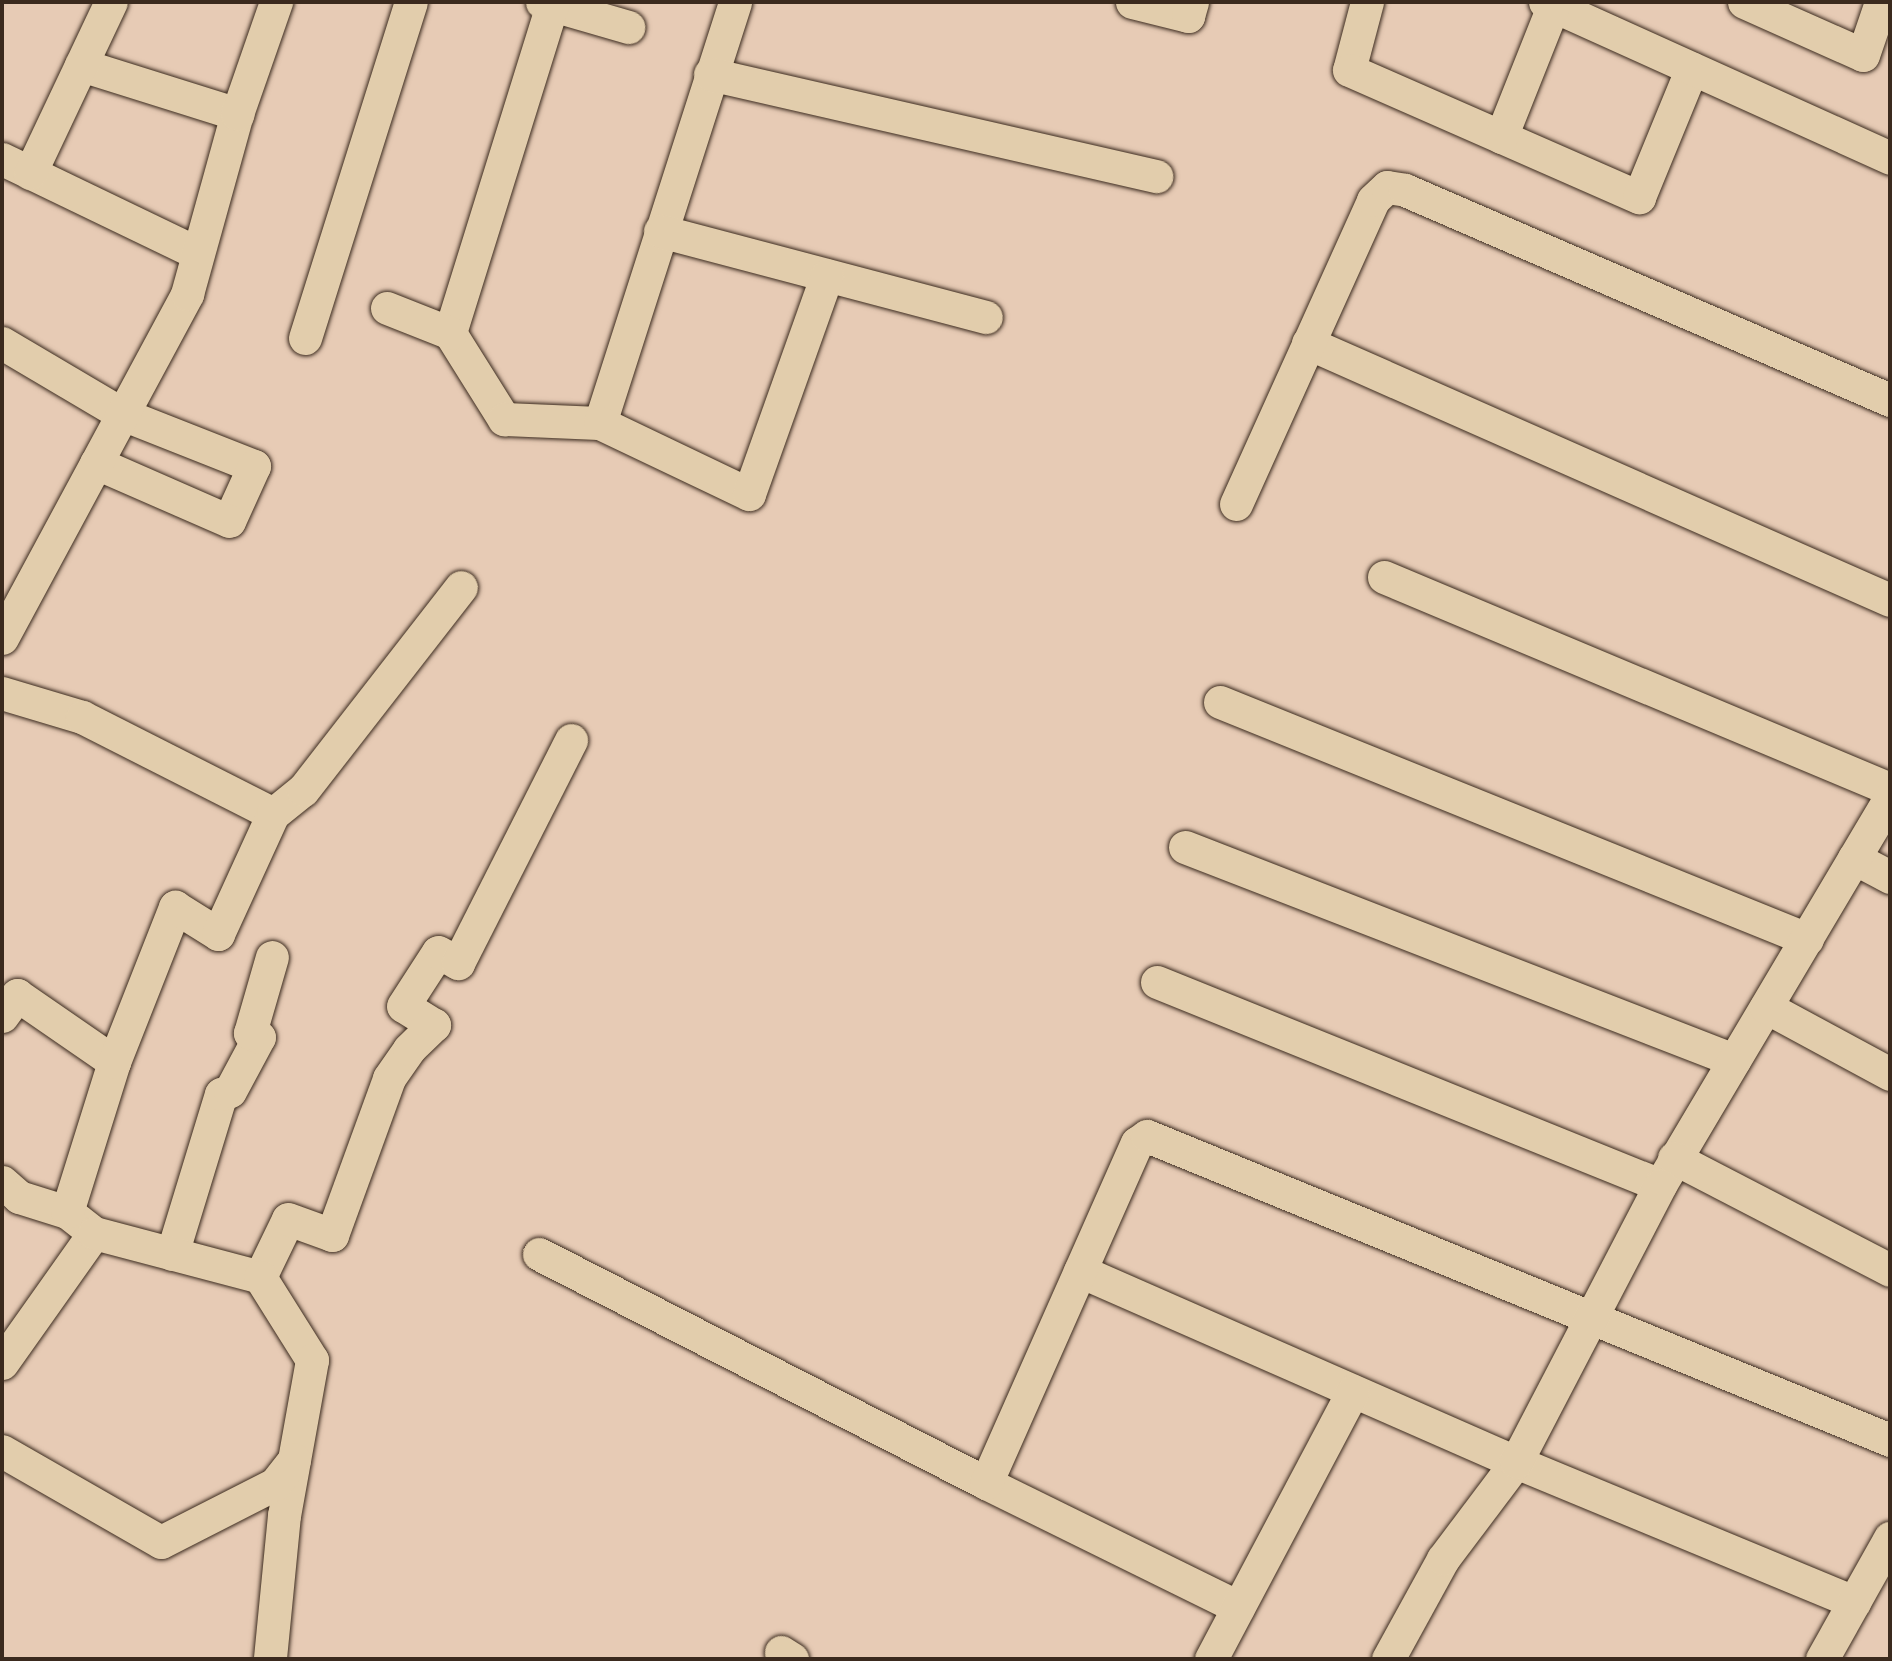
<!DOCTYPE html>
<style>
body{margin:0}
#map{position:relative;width:1892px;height:1661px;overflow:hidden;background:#e7cbb5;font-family:"Comic Neue",sans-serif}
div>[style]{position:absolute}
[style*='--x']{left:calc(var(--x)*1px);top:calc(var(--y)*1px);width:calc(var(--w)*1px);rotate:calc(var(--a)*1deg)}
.roads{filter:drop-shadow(0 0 2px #3b2a1e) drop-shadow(0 0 2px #3b2a1e)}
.minor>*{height:33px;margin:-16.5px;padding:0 16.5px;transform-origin:16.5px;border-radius:16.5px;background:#e2cdac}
span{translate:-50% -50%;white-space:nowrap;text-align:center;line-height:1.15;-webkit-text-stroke:7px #e2cdac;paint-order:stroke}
.frame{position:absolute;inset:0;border:4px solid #3b2a1e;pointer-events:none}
</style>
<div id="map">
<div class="roads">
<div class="minor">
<div style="--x:542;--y:2;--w:90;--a:16.2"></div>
<div style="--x:553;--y:2;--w:347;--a:107.3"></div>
<div style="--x:450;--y:333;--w:102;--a:57.9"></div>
<div style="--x:504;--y:419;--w:96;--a:2.4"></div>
<div style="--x:600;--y:423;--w:442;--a:-72.2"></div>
<div style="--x:1132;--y:2;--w:58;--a:14"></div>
<div style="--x:1188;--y:16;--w:15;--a:-74"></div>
<div style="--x:1367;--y:2;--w:70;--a:104.8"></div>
<div style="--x:1349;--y:70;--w:317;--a:23.7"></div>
<div style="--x:1639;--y:197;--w:139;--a:-67.7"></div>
<div style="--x:1545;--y:2;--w:379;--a:24.3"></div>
<div style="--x:1744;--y:2;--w:130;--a:24"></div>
<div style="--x:1863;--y:55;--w:56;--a:-71.2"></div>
<div style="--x:81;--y:65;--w:164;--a:17.4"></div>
<div style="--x:710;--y:74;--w:458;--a:12.9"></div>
<div style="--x:1501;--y:137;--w:141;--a:-68.3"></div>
<div style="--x:2;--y:159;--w:216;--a:25.7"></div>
<div style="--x:30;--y:173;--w:189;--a:-64.7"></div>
<div style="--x:660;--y:231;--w:337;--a:14.8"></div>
<div style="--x:387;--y:308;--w:68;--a:21.6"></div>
<div style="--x:305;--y:338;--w:352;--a:-72.5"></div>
<div style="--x:2;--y:343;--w:139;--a:30.6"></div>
<div style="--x:122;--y:414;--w:142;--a:21.5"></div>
<div style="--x:254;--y:466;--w:60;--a:114.4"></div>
<div style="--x:229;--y:521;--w:145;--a:-156.4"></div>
<div style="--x:1308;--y:343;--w:636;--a:23.83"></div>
<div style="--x:600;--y:423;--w:165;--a:25.5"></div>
<div style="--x:749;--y:494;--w:232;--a:-70.4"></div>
<div style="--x:1236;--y:504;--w:333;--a:-65.7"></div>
<div style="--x:1373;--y:200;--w:19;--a:-43"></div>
<div style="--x:1387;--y:187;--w:18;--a:9"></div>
<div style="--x:1405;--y:190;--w:529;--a:23.41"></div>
<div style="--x:1384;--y:577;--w:549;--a:22.73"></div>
<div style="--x:2;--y:638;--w:391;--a:-61.7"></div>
<div style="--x:187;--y:294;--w:187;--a:-74.5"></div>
<div style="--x:237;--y:114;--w:119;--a:-70.8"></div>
<div style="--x:2;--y:693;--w:84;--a:16.7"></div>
<div style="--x:82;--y:717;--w:214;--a:26.9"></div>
<div style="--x:1220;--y:702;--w:633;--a:21.99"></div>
<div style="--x:1185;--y:847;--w:589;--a:21.21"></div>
<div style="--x:1854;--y:858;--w:41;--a:27.8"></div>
<div style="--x:1157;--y:982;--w:542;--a:21.98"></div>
<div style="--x:1660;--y:1185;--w:450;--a:-59.3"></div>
<div style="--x:1766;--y:1007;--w:141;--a:28.4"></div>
<div style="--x:2;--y:1016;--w:26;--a:-54"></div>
<div style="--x:17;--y:995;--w:118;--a:34.6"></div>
<div style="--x:1674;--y:1158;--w:243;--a:27.4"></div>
<div style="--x:2;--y:1182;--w:23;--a:41"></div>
<div style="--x:19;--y:1197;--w:50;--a:17.4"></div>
<div style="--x:94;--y:1233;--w:34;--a:-142"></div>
<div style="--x:67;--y:1212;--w:157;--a:-72.6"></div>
<div style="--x:114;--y:1062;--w:167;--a:-68.5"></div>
<div style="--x:175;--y:907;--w:51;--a:32.1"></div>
<div style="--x:218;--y:934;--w:132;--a:-65.4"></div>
<div style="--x:273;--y:814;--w:38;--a:-39"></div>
<div style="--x:303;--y:790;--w:257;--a:-52.1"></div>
<div style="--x:172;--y:1254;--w:167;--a:-73"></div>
<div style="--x:221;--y:1094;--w:9;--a:-18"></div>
<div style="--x:230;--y:1091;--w:61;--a:-61.8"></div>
<div style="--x:259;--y:1037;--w:10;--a:-156"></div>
<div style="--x:250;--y:1033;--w:79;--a:-73.9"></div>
<div style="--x:539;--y:1254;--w:502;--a:27.13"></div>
<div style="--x:986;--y:1483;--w:281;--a:26.2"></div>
<div style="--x:1080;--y:1271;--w:476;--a:23.7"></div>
<div style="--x:1516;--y:1462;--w:366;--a:22.5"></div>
<div style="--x:260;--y:1277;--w:64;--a:-64.2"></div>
<div style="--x:288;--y:1219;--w:47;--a:20"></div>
<div style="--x:332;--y:1235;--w:167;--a:-70"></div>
<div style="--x:389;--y:1078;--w:35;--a:-55"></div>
<div style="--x:409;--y:1049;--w:35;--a:-44"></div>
<div style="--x:434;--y:1025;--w:36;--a:-148"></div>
<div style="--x:403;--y:1006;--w:64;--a:-57.1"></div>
<div style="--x:438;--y:952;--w:23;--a:29"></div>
<div style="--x:458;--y:963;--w:250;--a:-63.1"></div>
<div style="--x:2;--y:1363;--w:159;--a:-54.7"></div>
<div style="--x:94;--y:1233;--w:172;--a:14.8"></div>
<div style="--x:260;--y:1277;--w:98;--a:57.9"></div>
<div style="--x:312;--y:1360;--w:158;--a:100.2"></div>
<div style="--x:284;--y:1515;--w:145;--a:95.6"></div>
<div style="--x:2;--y:1451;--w:183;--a:29.8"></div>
<div style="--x:161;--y:1542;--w:128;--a:-27"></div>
<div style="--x:275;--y:1484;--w:31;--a:-52"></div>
<div style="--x:986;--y:1483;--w:372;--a:-66.1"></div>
<div style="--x:1137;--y:1143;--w:12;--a:-35"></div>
<div style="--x:1147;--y:1136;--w:803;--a:22.25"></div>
<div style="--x:781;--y:1652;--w:13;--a:32"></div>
<div style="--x:1211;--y:1659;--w:303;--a:-62.1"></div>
<div style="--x:1388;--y:1659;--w:114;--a:-61.2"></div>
<div style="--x:1443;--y:1559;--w:121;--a:-53"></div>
<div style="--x:1516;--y:1462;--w:312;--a:-62.5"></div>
<div style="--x:1822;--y:1659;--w:139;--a:-60.7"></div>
</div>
</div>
<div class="frame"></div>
</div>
